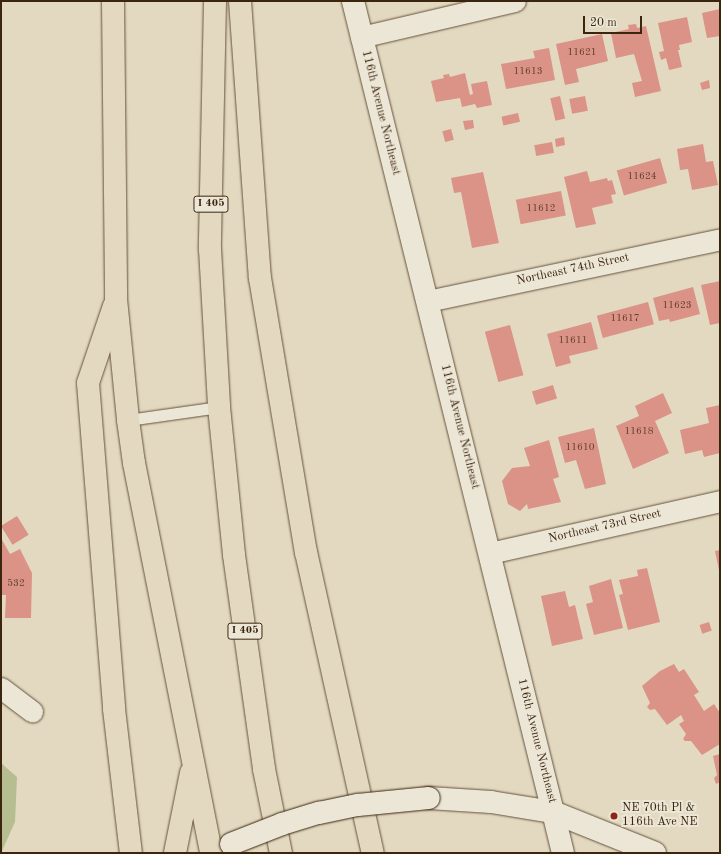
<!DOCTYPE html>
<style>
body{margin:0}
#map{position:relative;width:721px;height:854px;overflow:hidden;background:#e2d9c0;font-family:"Old Standard TT",serif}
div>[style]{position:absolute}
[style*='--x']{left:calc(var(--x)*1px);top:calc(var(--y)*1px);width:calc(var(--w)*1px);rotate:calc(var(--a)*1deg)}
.green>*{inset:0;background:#b6be91}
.building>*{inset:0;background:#da9386;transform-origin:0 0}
.roads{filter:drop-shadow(0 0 1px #66523b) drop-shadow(0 0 1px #66523b)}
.service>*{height:11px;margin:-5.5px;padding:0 5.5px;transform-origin:5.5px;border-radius:5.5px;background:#ece6d6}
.minor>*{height:21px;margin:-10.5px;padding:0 10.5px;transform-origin:10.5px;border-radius:10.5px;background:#ece6d6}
.tertiary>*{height:22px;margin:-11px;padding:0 11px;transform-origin:11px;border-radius:11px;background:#ece6d6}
.secondary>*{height:22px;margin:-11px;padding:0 11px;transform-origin:11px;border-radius:11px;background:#ece6d6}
.motorway>*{height:22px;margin:-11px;padding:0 11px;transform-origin:11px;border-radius:11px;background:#e2d9c0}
.bridges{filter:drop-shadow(0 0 1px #3c250f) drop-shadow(0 0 1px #3c250f)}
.secondary-bridge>*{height:22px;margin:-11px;padding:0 11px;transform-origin:11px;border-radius:11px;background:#ece6d6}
.dots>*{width:11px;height:11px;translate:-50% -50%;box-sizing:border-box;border:2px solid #ece6d6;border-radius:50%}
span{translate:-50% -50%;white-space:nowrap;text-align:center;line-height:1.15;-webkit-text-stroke:4px #ece6d6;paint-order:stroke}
.number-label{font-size:10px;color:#64402d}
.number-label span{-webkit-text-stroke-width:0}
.shield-label span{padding:1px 3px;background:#ece6d6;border:1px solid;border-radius:3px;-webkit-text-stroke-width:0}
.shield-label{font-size:11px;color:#3c250f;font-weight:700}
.street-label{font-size:12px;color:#3c250f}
.poi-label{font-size:12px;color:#3c250f}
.left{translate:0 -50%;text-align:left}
.frame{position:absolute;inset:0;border:2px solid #3c250f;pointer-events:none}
.scale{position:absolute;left:583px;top:16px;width:59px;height:18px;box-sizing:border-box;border:2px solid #3c250f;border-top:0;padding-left:5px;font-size:12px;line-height:14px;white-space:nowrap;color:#3c250f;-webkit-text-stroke:3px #ece6d6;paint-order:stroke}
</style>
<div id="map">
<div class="green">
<div style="clip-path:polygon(1px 763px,17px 777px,15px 822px,1px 853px)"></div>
</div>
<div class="building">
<div style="clip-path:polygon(720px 9px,720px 36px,707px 38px,702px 13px)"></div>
<div style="clip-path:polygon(687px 17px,692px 42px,679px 45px,680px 50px,678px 50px,682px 67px,669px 70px,666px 58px,661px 60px,659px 52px,664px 51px,658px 23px)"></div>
<div style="clip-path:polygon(636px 24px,637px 28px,646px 26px,661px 91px,635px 97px,632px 83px,642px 81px,634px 54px,616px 58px,611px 33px,629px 29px,628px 25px)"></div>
<div style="clip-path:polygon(602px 34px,608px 61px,576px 69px,579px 82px,565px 85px,556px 44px)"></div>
<div style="clip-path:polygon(549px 48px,555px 80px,506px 89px,501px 64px,535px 58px,533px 51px)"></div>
<div style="clip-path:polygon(465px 73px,470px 95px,473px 94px,471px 84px,487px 81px,492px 105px,477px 108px,475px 104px,462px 107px,460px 98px,436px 102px,431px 81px,444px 78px,443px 75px,449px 74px,450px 77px)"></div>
<div style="clip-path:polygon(709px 80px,710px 88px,702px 90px,700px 83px)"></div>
<div style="left:560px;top:96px;width:23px;height:10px;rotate:77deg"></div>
<div style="left:585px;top:96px;width:15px;height:16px;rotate:79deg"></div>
<div style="left:518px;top:113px;width:9px;height:17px;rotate:77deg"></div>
<div style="clip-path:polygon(473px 120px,474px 128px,465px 130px,463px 121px)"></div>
<div style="left:451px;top:129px;width:11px;height:9px;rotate:75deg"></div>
<div style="clip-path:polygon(564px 137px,565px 145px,556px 147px,555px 139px)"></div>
<div style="left:552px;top:142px;width:11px;height:18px;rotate:80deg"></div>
<div style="clip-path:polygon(703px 144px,706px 162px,713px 161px,718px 185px,692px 190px,688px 169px,680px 170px,677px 149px)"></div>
<div style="left:660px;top:158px;width:26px;height:45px;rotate:74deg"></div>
<div style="clip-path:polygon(587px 171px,590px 182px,607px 178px,608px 181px,612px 180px,616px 194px,611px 195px,613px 203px,592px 208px,596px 224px,576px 228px,564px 177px)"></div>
<div style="clip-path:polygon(483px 172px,499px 243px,472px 248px,461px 192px,454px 193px,451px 178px)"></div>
<div style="left:561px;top:191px;width:25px;height:46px;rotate:79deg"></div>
<div style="clip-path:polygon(720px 281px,720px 323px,710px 325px,701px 285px)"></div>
<div style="clip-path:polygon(693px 287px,700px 314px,670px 322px,669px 319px,659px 321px,653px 298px)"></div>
<div style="left:648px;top:302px;width:23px;height:53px;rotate:75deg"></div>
<div style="clip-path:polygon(591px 322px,598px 349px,569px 356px,571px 363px,556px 367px,547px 334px)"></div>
<div style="left:510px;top:325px;width:52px;height:26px;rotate:75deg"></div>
<div style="left:553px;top:385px;width:14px;height:22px;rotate:73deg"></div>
<div style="clip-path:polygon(663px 393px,672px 413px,655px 421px,669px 453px,633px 469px,616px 426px,639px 416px,635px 406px)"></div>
<div style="clip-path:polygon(720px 405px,720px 453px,704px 457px,702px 450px,685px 454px,680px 430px,709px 423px,706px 408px)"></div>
<div style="clip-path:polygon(594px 428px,606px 484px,585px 489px,576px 460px,565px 463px,558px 437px)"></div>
<div style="clip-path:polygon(549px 440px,559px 477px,553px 479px,561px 502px,528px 509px,527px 504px,520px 511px,508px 504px,502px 481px,512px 468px,530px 466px,524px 448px)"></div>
<div style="left:17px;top:516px;width:22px;height:19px;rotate:58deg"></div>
<div style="clip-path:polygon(1px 538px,10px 554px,20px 549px,32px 573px,31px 618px,5px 618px,6px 595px,1px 595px)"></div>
<div style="clip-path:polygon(720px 550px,720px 570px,719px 570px,715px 551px)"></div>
<div style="clip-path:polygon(647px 568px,660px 622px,628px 630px,619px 595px,623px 594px,619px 580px,638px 576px,637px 570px)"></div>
<div style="clip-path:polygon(611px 579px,623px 628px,594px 635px,586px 604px,593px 602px,589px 586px)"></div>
<div style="clip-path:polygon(565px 591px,569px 607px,575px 605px,583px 639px,552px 646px,541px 596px)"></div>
<div style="left:709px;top:622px;width:9px;height:10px;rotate:72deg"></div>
<div style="clip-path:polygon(674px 664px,679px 672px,684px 669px,699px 692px,694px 695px,704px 711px,714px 704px,720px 713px,720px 744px,702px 755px,691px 741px,685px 741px,683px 739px,686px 734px,679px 724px,684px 721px,681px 715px,667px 725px,655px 709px,650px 710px,647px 707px,650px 703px,642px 686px,660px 671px)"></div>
<div style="clip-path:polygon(720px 754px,720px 782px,716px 784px,714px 778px,717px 775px,713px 756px)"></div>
</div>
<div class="roads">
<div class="service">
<div style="--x:128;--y:420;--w:92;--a:-8.1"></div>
</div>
<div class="minor">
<div style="--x:361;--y:37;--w:158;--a:-13.2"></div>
<div style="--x:427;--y:301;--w:299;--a:-11.9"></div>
<div style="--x:490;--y:553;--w:236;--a:-12.7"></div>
<div style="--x:1;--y:688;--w:39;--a:37"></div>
</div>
<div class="tertiary">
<div style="--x:353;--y:1;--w:835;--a:76.15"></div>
</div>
<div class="secondary">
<div style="--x:429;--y:798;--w:62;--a:3.7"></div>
<div style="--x:491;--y:802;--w:63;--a:9.2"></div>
<div style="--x:553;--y:812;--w:110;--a:21.9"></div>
<div style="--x:553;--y:812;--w:42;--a:76.3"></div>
</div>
<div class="motorway">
<div style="--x:113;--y:1;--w:298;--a:89.4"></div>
<div style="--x:116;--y:299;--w:122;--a:84.3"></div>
<div style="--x:128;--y:420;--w:43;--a:82.1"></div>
<div style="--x:134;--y:463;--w:398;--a:78.8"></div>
<div style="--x:215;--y:1;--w:248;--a:91.2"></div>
<div style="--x:210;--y:249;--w:158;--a:86.7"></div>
<div style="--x:219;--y:407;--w:149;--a:84.2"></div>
<div style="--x:234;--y:555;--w:216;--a:82"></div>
<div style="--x:264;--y:769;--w:86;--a:78.6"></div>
<div style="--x:240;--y:1;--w:278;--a:85.9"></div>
<div style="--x:260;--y:278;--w:278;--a:80.5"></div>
<div style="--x:306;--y:552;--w:308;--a:77.5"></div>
<div style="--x:114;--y:306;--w:81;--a:108.7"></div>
<div style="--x:88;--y:383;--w:327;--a:85.4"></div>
<div style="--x:114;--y:709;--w:145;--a:83.3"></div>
<div style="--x:175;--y:853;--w:82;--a:-78.7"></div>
</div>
</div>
<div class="bridges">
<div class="secondary-bridge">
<div style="--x:231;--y:844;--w:55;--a:-21.4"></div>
<div style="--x:282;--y:824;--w:39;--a:-17"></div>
<div style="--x:319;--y:813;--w:40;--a:-12"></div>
<div style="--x:358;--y:805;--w:71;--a:-5.6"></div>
</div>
</div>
<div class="dots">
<div style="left:614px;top:816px;background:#8f2418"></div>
</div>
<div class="number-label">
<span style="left:582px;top:53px">11621</span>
<span style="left:528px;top:72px">11613</span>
<span style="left:642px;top:177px">11624</span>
<span style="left:541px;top:209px">11612</span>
<span style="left:677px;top:306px">11623</span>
<span style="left:625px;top:319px">11617</span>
<span style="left:573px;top:341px">11611</span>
<span style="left:639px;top:432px">11618</span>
<span style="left:580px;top:448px">11610</span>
<span style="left:16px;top:584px">532</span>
</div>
<div class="shield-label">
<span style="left:211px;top:204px">I 405</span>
<span style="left:245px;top:631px">I 405</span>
</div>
<div class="street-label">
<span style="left:380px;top:113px;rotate:76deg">116th Avenue Northeast</span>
<span style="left:573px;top:270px;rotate:-12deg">Northeast 74th Street</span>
<span style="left:459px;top:427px;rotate:76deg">116th Avenue Northeast</span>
<span style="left:605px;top:527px;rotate:-13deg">Northeast 73rd Street</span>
<span style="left:536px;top:741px;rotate:76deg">116th Avenue Northeast</span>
</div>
<div class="poi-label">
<span class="left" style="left:622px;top:816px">NE 70th Pl &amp;<br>116th Ave NE</span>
</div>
<div class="frame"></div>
<div class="scale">20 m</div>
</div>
